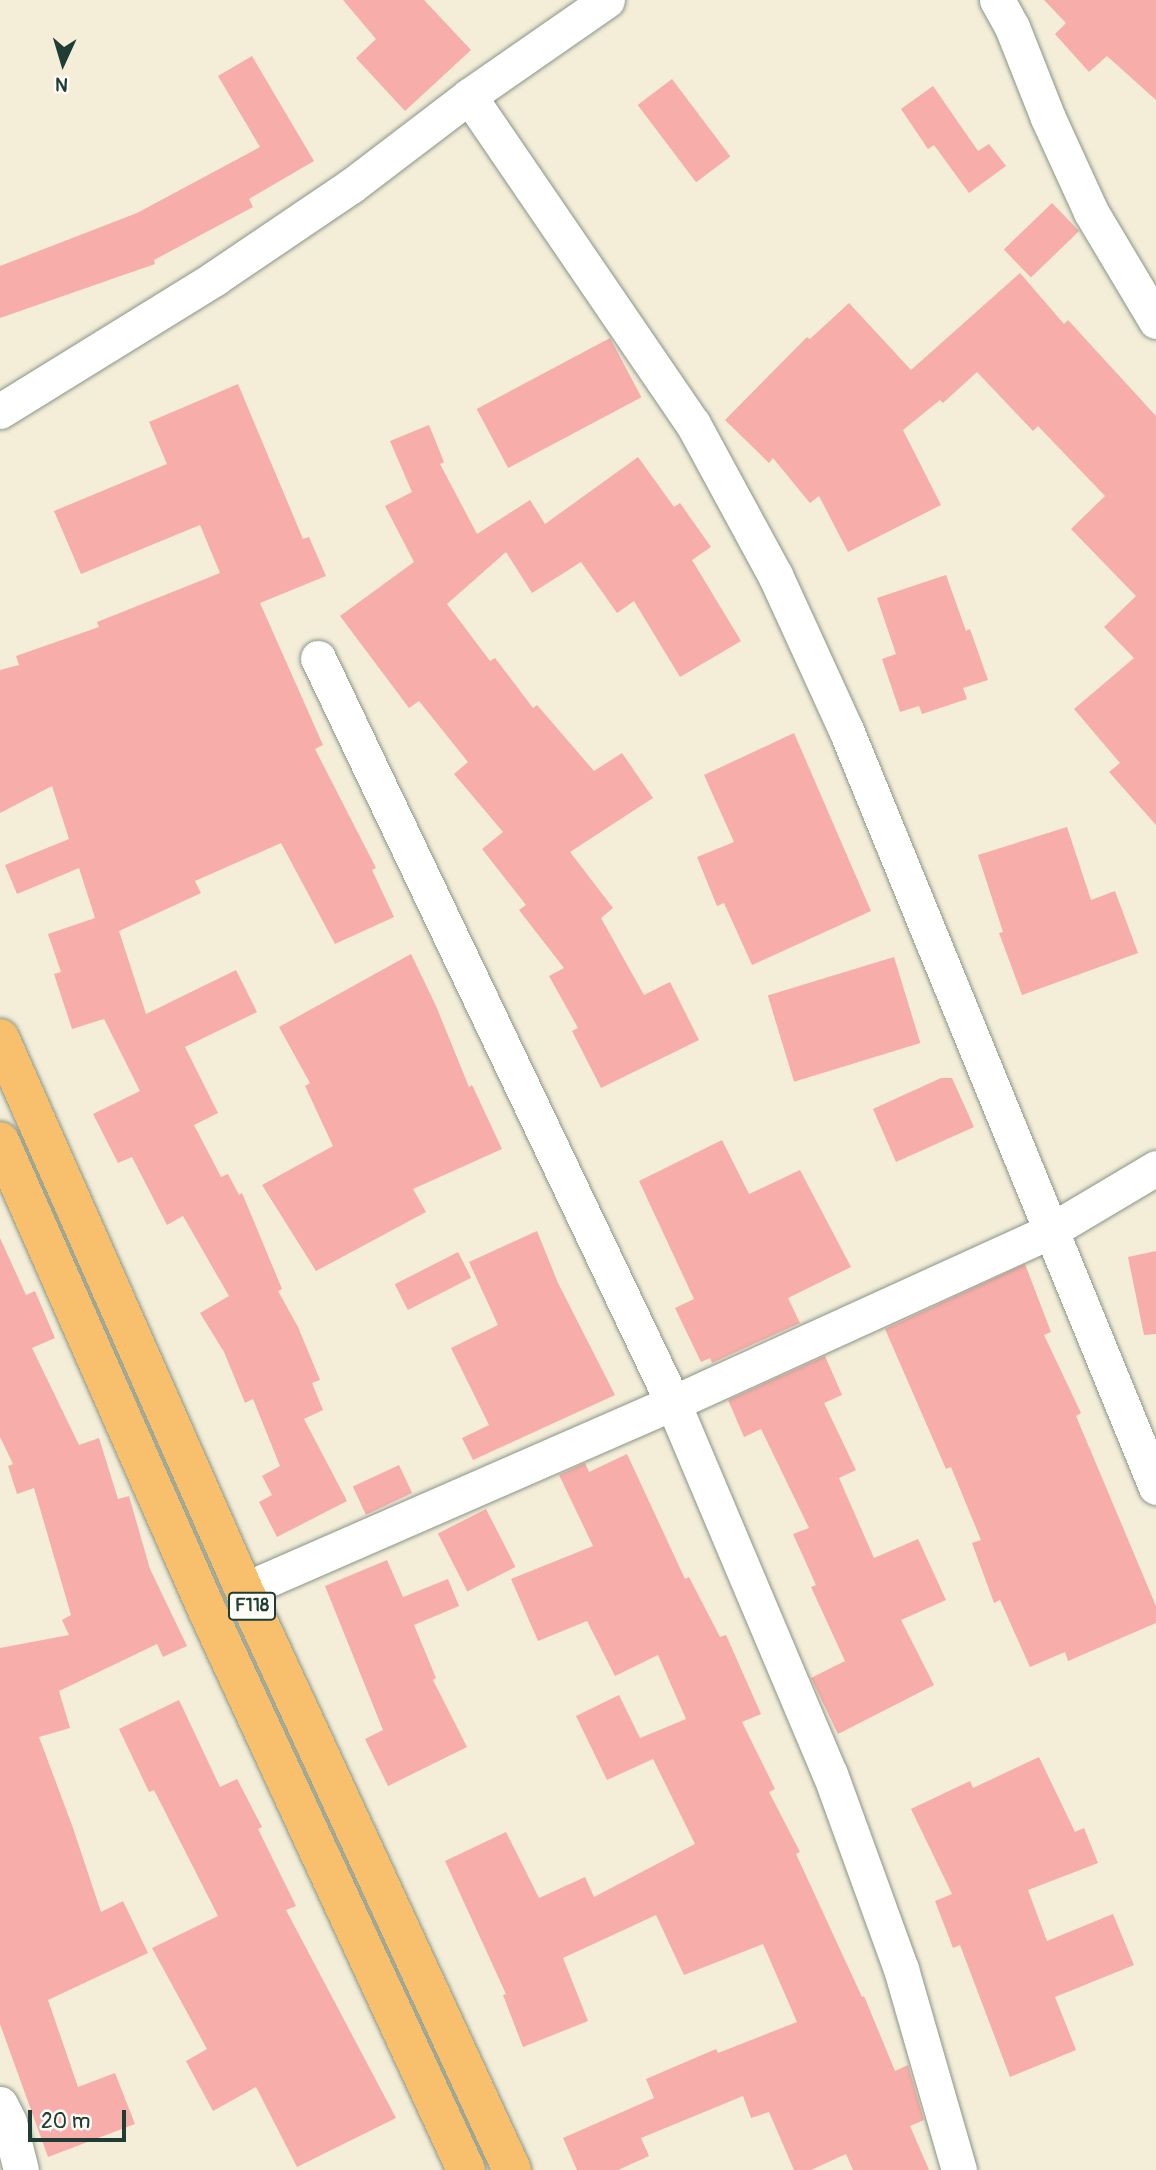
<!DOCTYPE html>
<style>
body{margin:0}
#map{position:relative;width:1156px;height:2170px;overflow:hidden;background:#f4eed9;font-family:Pangolin,sans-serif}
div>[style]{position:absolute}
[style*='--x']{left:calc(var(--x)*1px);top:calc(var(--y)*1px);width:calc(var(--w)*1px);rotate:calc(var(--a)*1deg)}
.building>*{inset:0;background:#f7ada9;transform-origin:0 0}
.roads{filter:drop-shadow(0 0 2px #8a9686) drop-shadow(0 0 2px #8a9686)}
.minor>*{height:35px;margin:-17.5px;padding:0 17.5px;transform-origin:17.5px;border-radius:17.5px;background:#fff}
.primary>*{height:38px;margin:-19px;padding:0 19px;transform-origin:19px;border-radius:19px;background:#f8bf6c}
span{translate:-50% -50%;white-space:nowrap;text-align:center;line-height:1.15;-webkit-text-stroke:5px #fdfcf7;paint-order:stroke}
.shield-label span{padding:2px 5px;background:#fdfcf7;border:2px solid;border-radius:5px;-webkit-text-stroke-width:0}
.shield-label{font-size:18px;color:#1f3d34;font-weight:700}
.north{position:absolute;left:28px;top:28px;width:70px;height:70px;-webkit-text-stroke:5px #fdfcf7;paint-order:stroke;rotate:184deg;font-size:19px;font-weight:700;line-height:28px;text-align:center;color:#1f3d34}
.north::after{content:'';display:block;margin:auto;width:24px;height:32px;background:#1f3d34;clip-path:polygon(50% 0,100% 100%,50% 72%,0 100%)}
.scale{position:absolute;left:28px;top:2110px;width:98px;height:32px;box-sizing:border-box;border:4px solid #1f3d34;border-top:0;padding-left:9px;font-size:21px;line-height:24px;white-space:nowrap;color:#1f3d34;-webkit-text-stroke:5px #fdfcf7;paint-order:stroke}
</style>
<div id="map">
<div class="building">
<div style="clip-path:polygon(343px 0,424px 0,471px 50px,405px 111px,356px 58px,376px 39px)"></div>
<div style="clip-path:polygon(1044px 0,1156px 0,1156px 100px,1107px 56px,1089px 72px,1055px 34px,1066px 23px)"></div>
<div style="clip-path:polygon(252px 56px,314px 161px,249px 199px,253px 207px,154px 260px,155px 264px,0 318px,0 266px,137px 213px,260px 147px,218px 76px)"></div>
<div style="left:672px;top:79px;width:97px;height:43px;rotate:53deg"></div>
<div style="clip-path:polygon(933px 86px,978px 151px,989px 144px,1006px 166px,969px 193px,934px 145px,928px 149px,901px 109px)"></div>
<div style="left:1052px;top:203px;width:39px;height:67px;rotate:46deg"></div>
<div style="clip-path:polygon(1020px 273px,1064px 324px,1068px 320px,1156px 416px,1156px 825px,1109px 772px,1120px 763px,1074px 709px,1134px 658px,1104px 627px,1136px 596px,1071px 529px,1105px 496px,1038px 426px,1033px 431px,977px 372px,943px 403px,940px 400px,903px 430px,941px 505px,848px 552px,819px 496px,810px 503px,773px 458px,769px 463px,725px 420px,807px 337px,810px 339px,849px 303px,911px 370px)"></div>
<div style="left:610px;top:338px;width:67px;height:151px;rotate:62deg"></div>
<div style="clip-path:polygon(238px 384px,303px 539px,309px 537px,326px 576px,260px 603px,323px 745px,315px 749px,376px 868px,372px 870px,394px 917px,335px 944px,281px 843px,195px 881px,201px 893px,119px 931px,146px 1014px,236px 970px,257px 1012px,185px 1047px,218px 1113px,194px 1125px,221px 1177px,228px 1174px,239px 1195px,242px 1193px,282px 1289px,278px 1291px,298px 1327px,320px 1380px,312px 1383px,323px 1410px,304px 1419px,347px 1501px,277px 1537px,259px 1502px,272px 1495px,262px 1476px,280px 1466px,253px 1399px,245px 1403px,224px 1352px,200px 1313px,229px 1296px,183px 1216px,167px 1225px,132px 1157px,118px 1163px,93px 1114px,140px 1091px,104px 1019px,72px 1029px,54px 974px,61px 972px,48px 934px,95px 918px,79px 868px,17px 894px,5px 865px,69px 839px,52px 786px,0 813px,0 670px,19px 665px,16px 656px,99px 627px,97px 622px,220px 573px,200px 525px,81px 574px,54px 511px,167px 464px,149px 422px)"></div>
<div style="clip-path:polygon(429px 425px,444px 462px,440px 464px,477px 534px,530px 500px,545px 524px,638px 457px,674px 507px,680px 503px,711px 547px,692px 560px,741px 641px,680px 677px,634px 601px,617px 613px,581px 562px,532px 593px,506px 552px,447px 604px,490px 661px,495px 658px,533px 708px,537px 705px,594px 771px,622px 753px,653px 798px,570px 852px,613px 908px,601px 918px,644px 995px,670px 982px,699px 1040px,601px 1088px,572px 1031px,578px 1028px,549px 976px,564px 968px,519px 910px,526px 905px,482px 849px,503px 832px,454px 774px,468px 762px,419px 701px,409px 708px,340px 616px,414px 562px,385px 506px,412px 492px,390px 441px)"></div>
<div style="clip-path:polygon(946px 575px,966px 631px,970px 629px,988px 680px,963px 688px,967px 699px,922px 714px,919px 706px,900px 712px,882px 659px,896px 654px,877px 598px)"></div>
<div style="clip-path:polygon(794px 733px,871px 911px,752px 965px,724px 903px,717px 906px,697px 857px,734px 842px,704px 775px)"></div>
<div style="clip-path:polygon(1067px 827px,1091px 900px,1115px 891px,1138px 953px,1022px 995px,999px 933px,1003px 932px,978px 855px)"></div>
<div style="clip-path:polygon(411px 954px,436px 1006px,469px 1087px,472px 1085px,502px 1149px,413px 1189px,426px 1212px,316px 1271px,262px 1185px,333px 1146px,305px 1086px,310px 1083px,279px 1027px)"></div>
<div style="left:894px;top:957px;width:90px;height:132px;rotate:73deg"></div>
<div style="clip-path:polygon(941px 1078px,952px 1078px,974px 1127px,896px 1162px,873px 1109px)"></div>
<div style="clip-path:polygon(722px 1140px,749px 1194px,800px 1170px,851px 1267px,788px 1298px,800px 1323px,712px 1363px,710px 1358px,701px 1362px,675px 1308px,694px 1299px,639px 1181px)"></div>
<div style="clip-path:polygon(537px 1231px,558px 1283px,615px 1395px,473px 1460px,462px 1438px,489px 1425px,451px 1348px,498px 1325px,469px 1262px)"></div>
<div style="clip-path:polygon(0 1238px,26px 1295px,35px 1291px,55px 1338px,32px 1348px,79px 1445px,99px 1438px,118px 1499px,129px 1496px,150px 1569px,187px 1646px,163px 1657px,157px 1644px,59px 1691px,70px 1728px,39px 1737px,73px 1828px,101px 1912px,123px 1901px,148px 1953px,48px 2000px,78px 2087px,115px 2073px,135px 2124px,48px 2157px,0 2024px,0 1648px,69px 1635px,62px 1620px,71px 1615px,34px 1488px,17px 1494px,8px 1466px,13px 1464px,0 1437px)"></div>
<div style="clip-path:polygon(1156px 1251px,1156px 1334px,1144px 1335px,1128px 1257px)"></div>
<div style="left:458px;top:1252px;width:29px;height:71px;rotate:63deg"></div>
<div style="clip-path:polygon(1025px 1264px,1051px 1332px,1044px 1335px,1081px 1413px,1076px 1416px,1156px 1606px,1156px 1623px,1068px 1661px,1065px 1652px,1030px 1667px,1000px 1600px,994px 1603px,972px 1543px,981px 1540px,951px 1467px,946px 1469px,885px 1329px)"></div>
<div style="clip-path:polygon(825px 1356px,842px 1395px,824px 1403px,856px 1470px,839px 1478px,874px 1558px,918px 1539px,946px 1600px,901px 1620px,934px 1685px,838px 1734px,811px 1678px,845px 1661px,811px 1587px,816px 1585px,793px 1534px,809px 1528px,761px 1429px,744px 1437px,728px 1400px)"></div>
<div style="clip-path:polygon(627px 1454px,685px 1579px,689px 1577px,720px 1637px,726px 1635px,761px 1714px,742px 1722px,775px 1789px,769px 1792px,800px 1852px,796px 1854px,862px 1997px,864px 1996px,895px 2071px,908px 2065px,924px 2120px,910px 2126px,929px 2170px,853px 2170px,846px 2154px,811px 2170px,794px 2170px,769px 2112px,751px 2118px,743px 2096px,641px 2138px,649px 2156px,618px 2170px,577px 2170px,563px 2138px,654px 2098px,646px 2079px,716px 2049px,718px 2053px,797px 2022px,763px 1944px,684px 1975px,656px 1915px,563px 1958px,588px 2021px,523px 2047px,503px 1995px,506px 1994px,445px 1861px,506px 1832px,539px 1898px,585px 1877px,594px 1897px,695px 1844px,653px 1759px,607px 1780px,576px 1716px,619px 1695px,640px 1738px,686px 1719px,658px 1655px,615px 1676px,587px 1621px,538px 1641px,511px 1579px,593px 1546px,559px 1475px,585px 1463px,589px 1472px)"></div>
<div style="left:399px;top:1465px;width:31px;height:51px;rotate:65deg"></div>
<div style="left:486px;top:1509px;width:65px;height:54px;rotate:63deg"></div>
<div style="clip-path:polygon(387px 1560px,403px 1597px,448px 1579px,459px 1606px,414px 1625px,436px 1678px,433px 1680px,467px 1747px,388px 1786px,365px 1739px,383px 1730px,325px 1586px)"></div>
<div style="clip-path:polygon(179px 1700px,220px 1787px,237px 1779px,262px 1827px,258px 1829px,296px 1906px,286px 1910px,396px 2118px,297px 2167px,256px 2087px,213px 2111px,186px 2061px,207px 2049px,152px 1948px,218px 1916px,154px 1790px,149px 1792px,119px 1729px)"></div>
<div style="clip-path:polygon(1039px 1757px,1075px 1832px,1084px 1828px,1098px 1863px,1028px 1890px,1047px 1941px,1113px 1914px,1134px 1965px,1055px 1997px,1076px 2050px,1010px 2077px,960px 1945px,953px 1948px,935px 1901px,952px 1894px,911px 1809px,970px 1781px,973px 1788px)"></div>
</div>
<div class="roads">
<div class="minor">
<div style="--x:997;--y:0;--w:31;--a:61"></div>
<div style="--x:1012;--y:27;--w:98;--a:68.4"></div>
<div style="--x:1048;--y:118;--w:103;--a:65.4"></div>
<div style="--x:1091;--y:212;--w:127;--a:59.2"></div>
<div style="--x:469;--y:96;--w:397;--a:55.7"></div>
<div style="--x:693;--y:424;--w:172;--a:61.5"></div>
<div style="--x:775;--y:575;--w:170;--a:65.4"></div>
<div style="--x:846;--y:730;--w:818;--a:67.73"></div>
<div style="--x:0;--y:411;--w:253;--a:-31.7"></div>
<div style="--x:215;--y:278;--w:164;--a:-34.1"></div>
<div style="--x:351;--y:186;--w:148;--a:-37.3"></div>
<div style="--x:469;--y:96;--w:168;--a:-34.8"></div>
<div style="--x:318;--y:658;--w:825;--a:64.52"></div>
<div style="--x:673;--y:1403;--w:403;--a:67.1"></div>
<div style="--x:830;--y:1774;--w:208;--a:70"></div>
<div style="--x:901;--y:1969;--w:209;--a:73.9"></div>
<div style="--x:244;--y:1590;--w:468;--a:-23.6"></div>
<div style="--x:673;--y:1403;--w:414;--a:-24.5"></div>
<div style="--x:1050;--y:1231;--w:123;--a:-30.7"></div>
<div style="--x:0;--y:2104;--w:20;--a:63"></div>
<div style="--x:9;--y:2122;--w:49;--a:76"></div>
</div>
<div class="primary">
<div style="--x:0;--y:1038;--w:604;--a:66.15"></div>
<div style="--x:244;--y:1590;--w:639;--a:65.2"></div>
<div style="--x:0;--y:1141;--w:510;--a:66.2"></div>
<div style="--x:206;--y:1608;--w:619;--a:65.17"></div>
</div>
</div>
<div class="shield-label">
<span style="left:252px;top:1606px">F118</span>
</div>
<div class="north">N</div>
<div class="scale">20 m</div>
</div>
